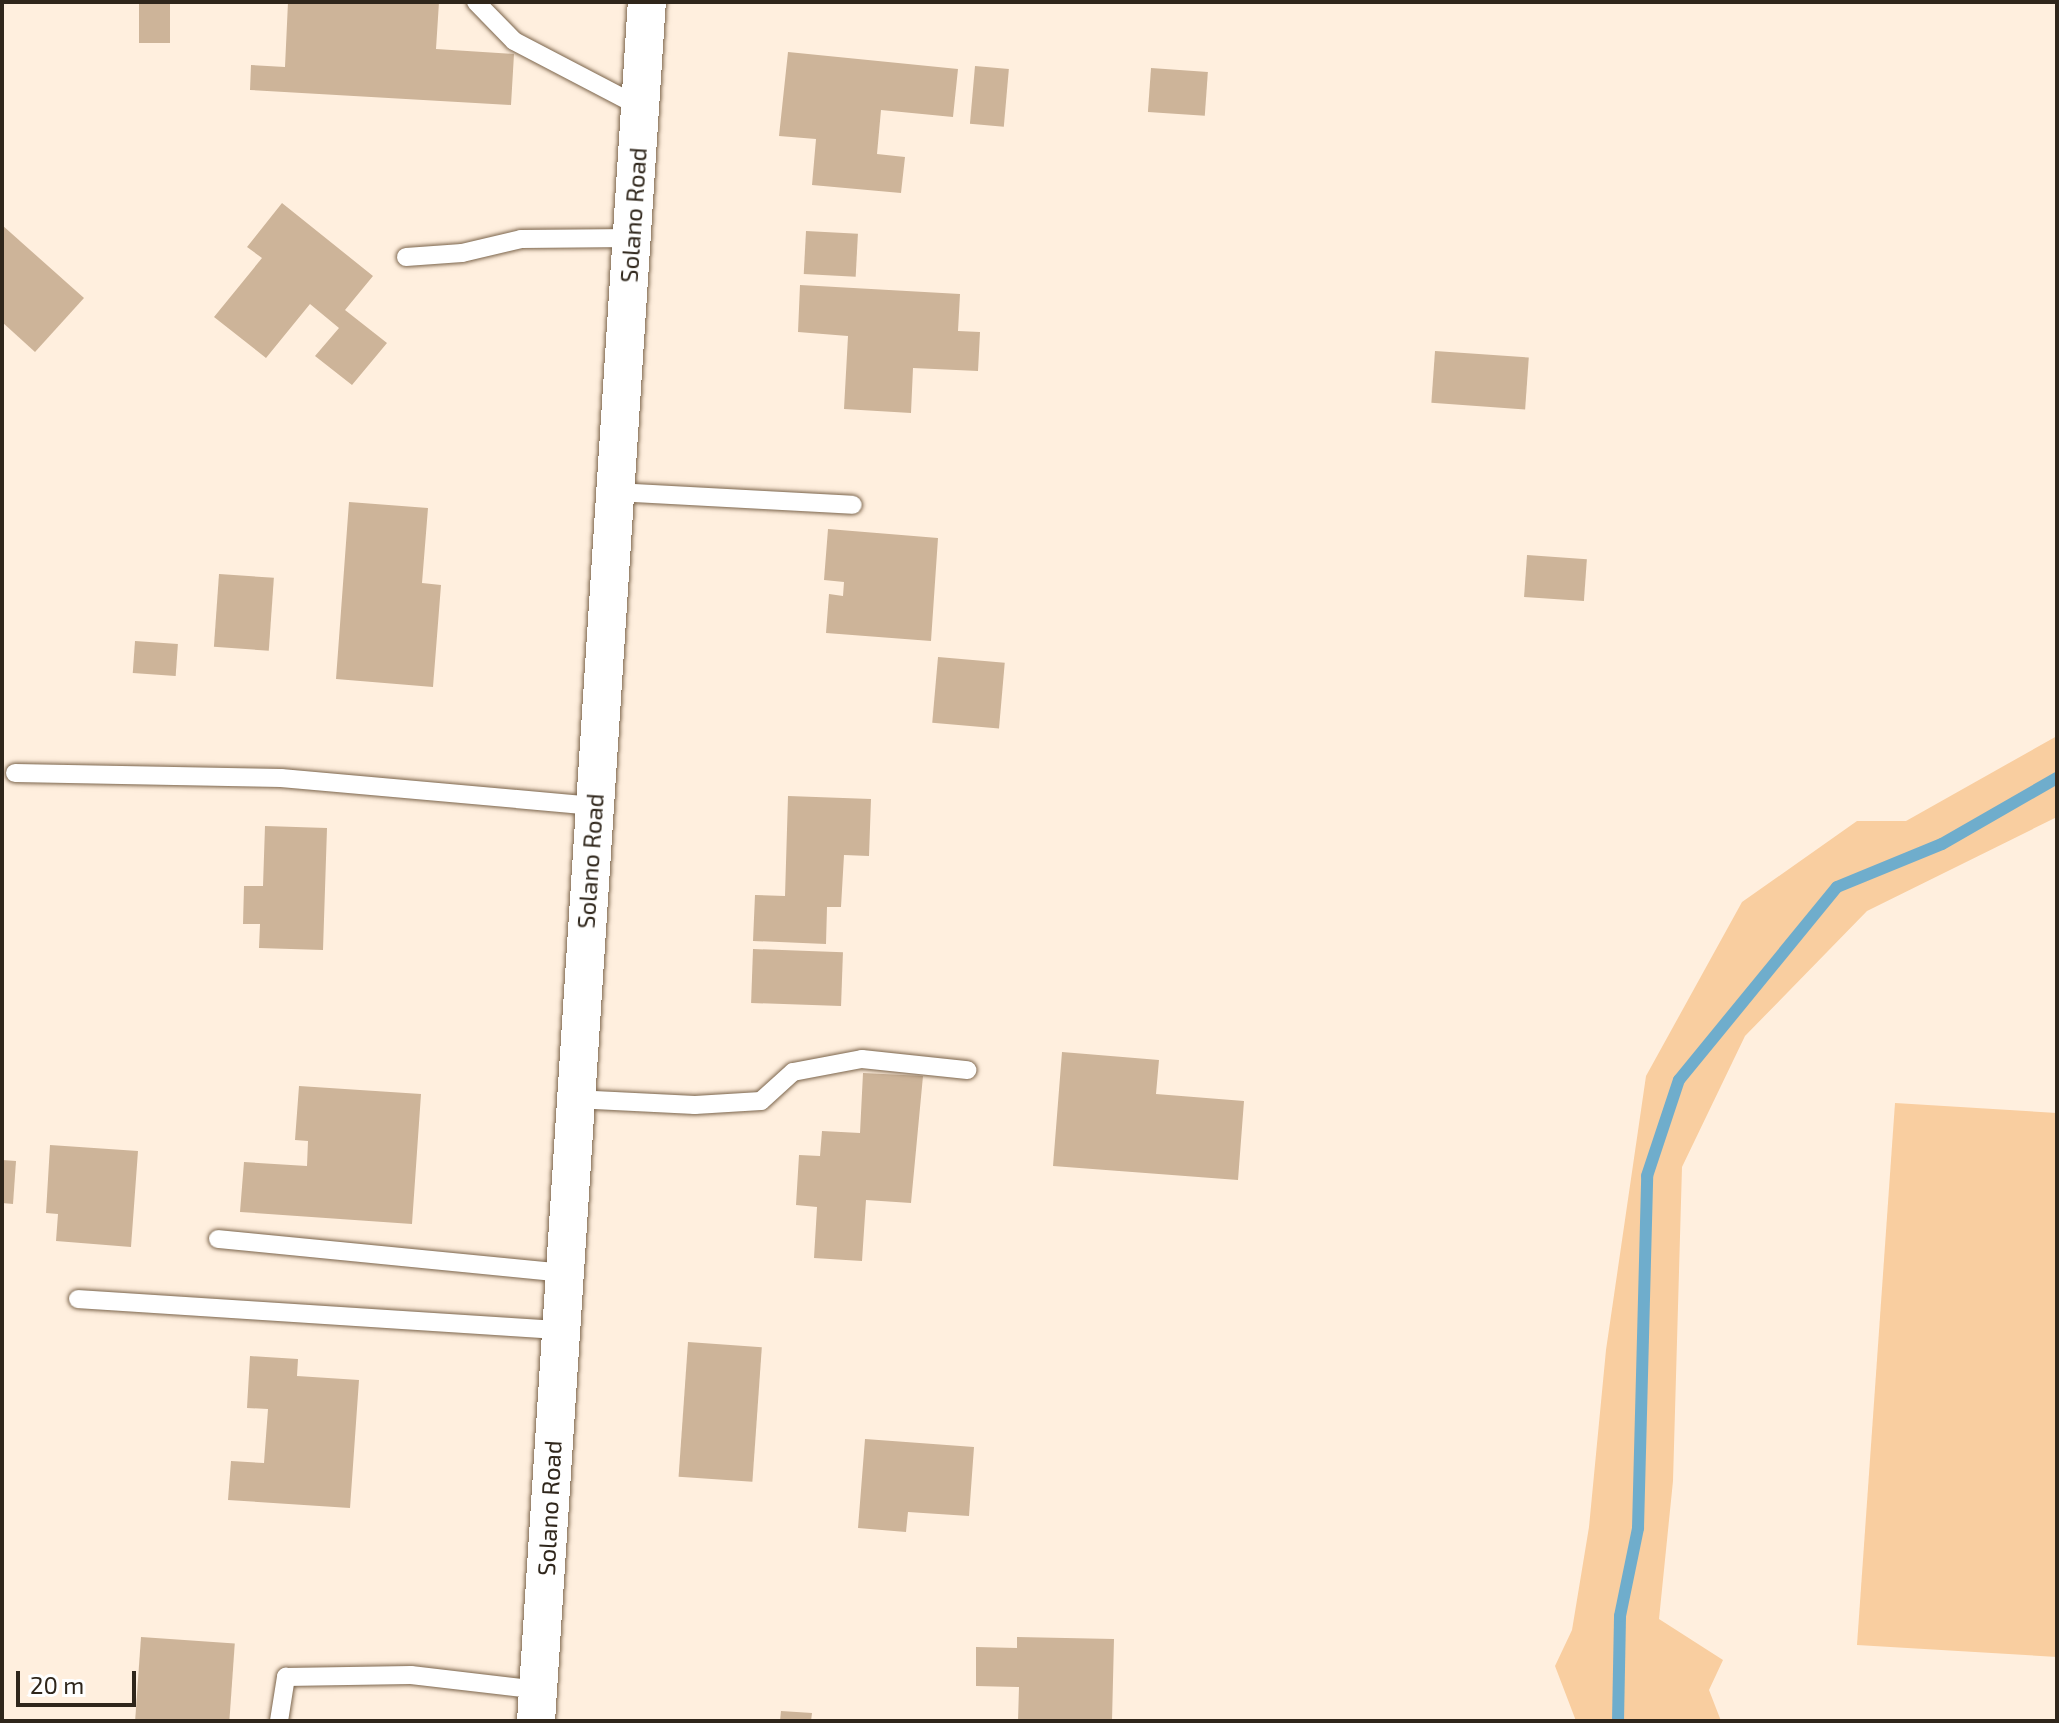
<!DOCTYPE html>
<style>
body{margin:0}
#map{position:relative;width:2059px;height:1723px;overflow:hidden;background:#ffefde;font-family:"Exo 2",sans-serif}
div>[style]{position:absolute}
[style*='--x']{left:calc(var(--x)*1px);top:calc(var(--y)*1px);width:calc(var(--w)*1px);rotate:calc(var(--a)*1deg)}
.green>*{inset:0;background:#f9cea0}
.stream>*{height:12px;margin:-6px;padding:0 6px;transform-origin:6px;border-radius:6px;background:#6fadcc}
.building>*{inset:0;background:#cdb499;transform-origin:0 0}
.roads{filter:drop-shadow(0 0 2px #7b644b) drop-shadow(0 0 2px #7b644b)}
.service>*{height:18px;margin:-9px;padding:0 9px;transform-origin:9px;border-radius:9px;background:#fff}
.minor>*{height:38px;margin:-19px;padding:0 19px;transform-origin:19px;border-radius:19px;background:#fff}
span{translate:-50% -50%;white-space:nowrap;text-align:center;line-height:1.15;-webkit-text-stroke:8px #fff;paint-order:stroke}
.street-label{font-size:24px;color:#2f261b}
.frame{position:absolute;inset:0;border:4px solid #2f261b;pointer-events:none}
.scale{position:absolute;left:16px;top:1671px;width:120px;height:36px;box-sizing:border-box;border:4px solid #2f261b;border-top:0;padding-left:10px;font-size:24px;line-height:28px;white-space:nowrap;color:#2f261b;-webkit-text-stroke:6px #fff;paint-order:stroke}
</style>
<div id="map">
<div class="green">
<div style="clip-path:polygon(2057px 736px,2057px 817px,1867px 911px,1745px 1036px,1682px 1167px,1673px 1481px,1659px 1619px,1723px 1660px,1709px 1690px,1721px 1721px,1576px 1721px,1555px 1666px,1572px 1630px,1589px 1527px,1606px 1350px,1646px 1076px,1742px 902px,1857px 821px,1906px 821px)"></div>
<div style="clip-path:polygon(1895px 1103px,2057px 1113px,2057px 1657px,1857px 1645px)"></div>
</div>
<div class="stream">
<div style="--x:1618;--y:1721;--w:105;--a:-88.9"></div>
<div style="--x:1620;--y:1616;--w:90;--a:-78.4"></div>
<div style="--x:1638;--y:1528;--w:352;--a:-88.5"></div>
<div style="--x:1647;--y:1176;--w:101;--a:-71.6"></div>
<div style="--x:1679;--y:1080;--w:249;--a:-50.7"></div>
<div style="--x:1837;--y:887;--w:113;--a:-22.3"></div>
<div style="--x:1942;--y:844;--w:133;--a:-29.9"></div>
</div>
<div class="building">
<div style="left:139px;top:2px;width:31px;height:41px"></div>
<div style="clip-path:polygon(288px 2px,439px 2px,436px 49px,514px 54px,511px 105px,250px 90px,251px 65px,285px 67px)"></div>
<div style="clip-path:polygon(788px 52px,958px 69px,953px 117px,881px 110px,877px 154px,905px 157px,901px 193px,812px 185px,816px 139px,779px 136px)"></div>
<div style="left:975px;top:66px;width:34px;height:58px;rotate:5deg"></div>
<div style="left:1151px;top:68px;width:57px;height:44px;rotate:4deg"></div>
<div style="clip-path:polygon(282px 203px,373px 276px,345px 310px,387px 343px,352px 385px,315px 356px,339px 328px,310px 304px,266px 358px,214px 317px,262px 258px,247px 247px)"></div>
<div style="clip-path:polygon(2px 225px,84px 298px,35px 352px,2px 322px)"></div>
<div style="left:806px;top:231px;width:52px;height:43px;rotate:3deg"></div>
<div style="clip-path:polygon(800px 285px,960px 294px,958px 331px,980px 332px,978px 371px,913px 368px,911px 413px,844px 409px,848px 336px,798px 332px)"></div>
<div style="left:1435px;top:351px;width:94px;height:52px;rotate:4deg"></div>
<div style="clip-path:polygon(349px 502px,428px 508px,422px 583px,441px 585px,433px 687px,336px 679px)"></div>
<div style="clip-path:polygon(828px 529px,938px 538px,931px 641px,826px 633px,829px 594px,843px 596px,844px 582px,824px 580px)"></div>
<div style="left:1527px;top:555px;width:60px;height:42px;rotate:4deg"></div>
<div style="left:219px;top:574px;width:55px;height:73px;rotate:4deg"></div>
<div style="left:135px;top:641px;width:43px;height:32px;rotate:4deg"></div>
<div style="left:938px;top:657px;width:67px;height:66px;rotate:5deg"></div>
<div style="clip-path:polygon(788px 796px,871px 799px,869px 856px,844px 855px,841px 907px,827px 907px,826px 944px,753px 941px,755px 895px,785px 896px)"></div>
<div style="clip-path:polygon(265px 826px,327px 828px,323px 950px,259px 948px,260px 924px,243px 924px,244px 886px,263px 886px)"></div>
<div style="left:753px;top:949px;width:90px;height:54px;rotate:2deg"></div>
<div style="clip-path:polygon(1062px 1052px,1159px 1060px,1156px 1094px,1244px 1101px,1238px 1180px,1053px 1166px)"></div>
<div style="clip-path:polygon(863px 1073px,923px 1076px,911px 1203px,866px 1200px,862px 1261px,814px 1258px,817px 1207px,796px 1205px,799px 1155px,820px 1156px,822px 1131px,860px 1133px)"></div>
<div style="clip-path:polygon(299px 1086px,421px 1094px,412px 1224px,240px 1212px,244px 1162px,307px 1166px,308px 1141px,295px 1140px)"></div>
<div style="clip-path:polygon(50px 1145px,138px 1151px,131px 1247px,56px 1241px,58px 1214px,46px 1213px)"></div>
<div style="clip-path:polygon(2px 1160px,16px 1161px,13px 1204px,2px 1203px)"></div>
<div style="left:688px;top:1342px;width:74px;height:135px;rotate:4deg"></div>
<div style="clip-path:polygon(250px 1356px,298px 1359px,297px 1376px,359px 1380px,350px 1508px,228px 1500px,231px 1461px,264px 1463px,268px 1409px,247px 1408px)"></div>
<div style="clip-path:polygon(865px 1439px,974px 1447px,969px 1516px,908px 1512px,906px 1532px,858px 1528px)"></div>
<div style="left:141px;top:1637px;width:94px;height:84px;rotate:4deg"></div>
<div style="clip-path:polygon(1017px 1637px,1114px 1639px,1112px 1721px,1018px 1721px,1019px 1687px,976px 1686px,976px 1647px,1017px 1648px)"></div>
<div style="clip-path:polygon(781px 1711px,812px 1713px,811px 1721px,780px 1721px)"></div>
</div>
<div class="roads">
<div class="service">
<div style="--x:476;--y:2;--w:54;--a:45.7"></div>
<div style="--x:514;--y:41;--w:142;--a:27.6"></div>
<div style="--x:406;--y:257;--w:56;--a:-4.1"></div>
<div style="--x:462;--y:253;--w:61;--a:-13.3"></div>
<div style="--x:521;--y:239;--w:111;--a:-0.5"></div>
<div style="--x:615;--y:492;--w:238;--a:3.1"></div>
<div style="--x:15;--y:773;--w:266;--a:1.1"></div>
<div style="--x:281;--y:778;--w:314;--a:5.1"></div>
<div style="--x:574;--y:1099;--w:121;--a:2.8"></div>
<div style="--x:695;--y:1105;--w:66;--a:-3.5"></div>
<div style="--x:761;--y:1101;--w:43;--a:-42.2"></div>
<div style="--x:793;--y:1072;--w:70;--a:-10.7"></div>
<div style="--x:862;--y:1059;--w:106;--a:6"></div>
<div style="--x:218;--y:1239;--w:347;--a:5.6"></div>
<div style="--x:78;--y:1299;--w:483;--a:3.7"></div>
<div style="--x:279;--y:1721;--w:45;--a:-81"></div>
<div style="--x:286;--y:1677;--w:125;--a:-0.9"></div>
<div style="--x:411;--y:1675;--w:128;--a:6.7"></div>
</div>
<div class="minor">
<div style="--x:536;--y:1721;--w:1723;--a:-86.31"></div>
</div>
</div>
<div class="street-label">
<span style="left:633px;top:215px;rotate:-86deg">Solano Road</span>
<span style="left:590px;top:861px;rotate:-86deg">Solano Road</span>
<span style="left:549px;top:1508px;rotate:-87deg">Solano Road</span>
</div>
<div class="frame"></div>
<div class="scale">20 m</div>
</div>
